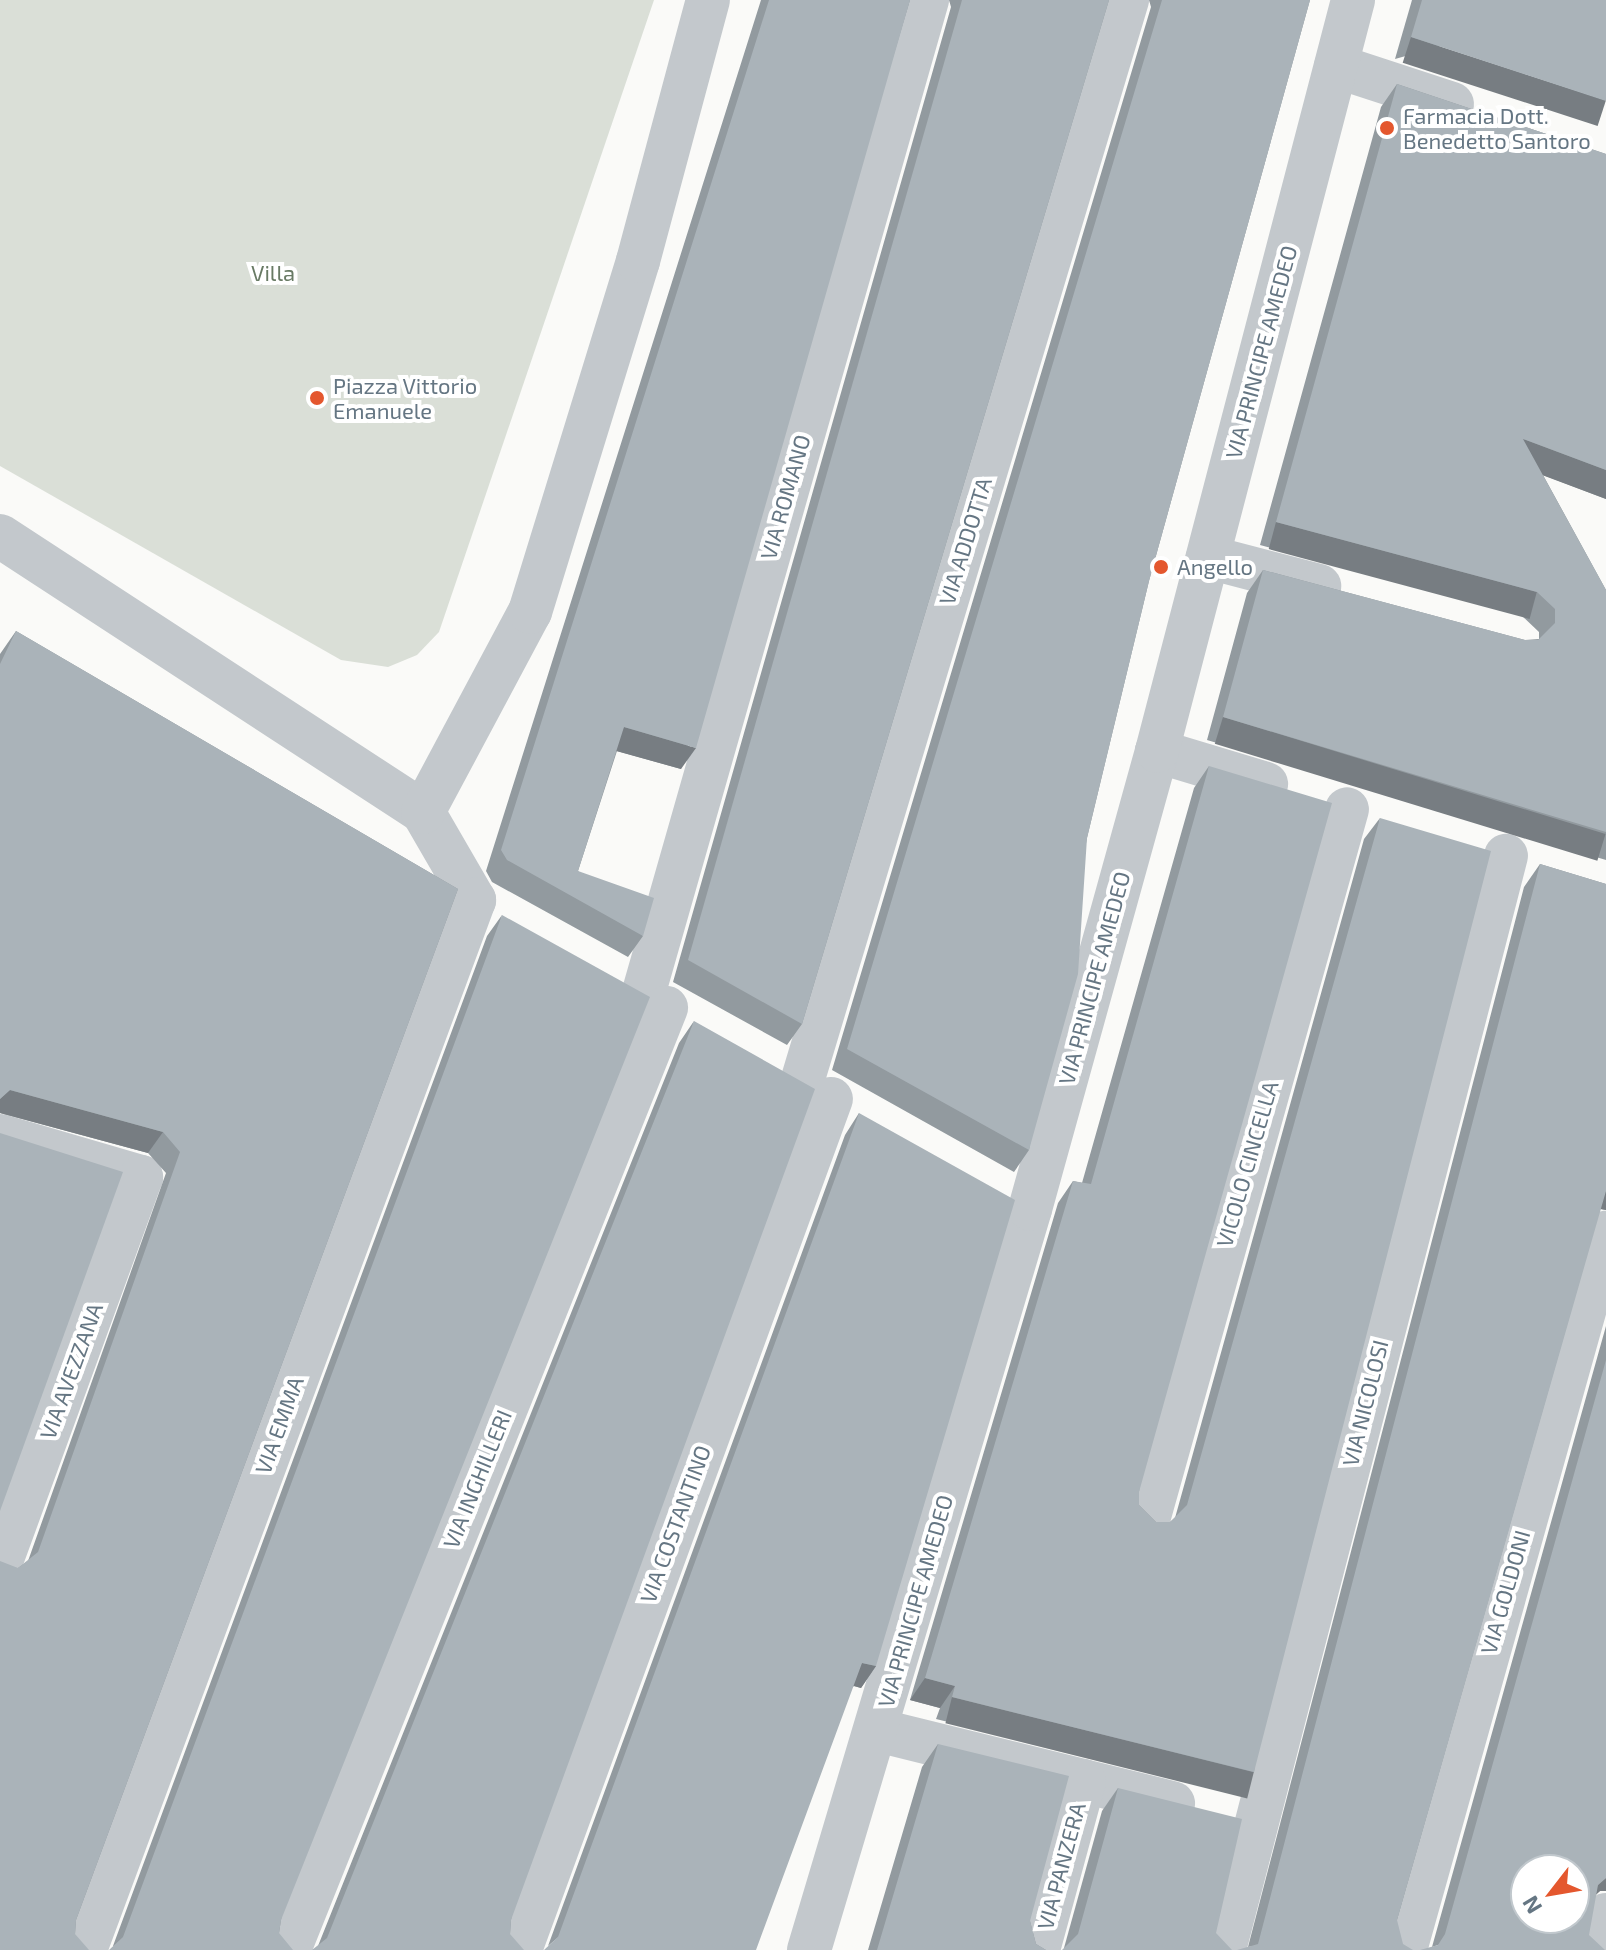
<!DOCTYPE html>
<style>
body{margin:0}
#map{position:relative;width:1606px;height:1950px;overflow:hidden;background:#fafaf8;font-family:"Exo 2",sans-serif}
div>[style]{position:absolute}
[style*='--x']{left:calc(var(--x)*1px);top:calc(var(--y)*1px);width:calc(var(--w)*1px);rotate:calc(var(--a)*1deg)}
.green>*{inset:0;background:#dadfd7}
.minor>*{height:44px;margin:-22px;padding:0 22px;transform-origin:22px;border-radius:22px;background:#c3c8cc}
.wall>*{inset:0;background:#929a9f}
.shaded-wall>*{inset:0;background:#777d82;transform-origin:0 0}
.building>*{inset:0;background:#aab3b9}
.dots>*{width:22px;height:22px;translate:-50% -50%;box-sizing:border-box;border:4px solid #fff;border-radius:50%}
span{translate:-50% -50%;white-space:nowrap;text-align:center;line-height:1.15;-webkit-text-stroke:8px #fff;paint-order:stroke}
.poi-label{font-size:22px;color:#657683}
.left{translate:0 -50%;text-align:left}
.park-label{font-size:22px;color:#687a64}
.street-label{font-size:22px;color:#657683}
.north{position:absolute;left:1510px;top:1854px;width:80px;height:80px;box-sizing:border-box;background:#fff;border:2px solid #c1c8cd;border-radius:50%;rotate:239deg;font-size:22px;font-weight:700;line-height:32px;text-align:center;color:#657683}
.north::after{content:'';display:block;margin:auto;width:28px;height:36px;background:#e4572e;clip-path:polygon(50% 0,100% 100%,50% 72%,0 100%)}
</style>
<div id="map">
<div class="green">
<div style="clip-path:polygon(0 0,654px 0,439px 632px,417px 655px,388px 667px,341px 660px,0 466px)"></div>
</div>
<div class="minor">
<div style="--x:1336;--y:66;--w:122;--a:18.1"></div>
<div style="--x:0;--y:536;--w:505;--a:33.12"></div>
<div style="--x:423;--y:812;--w:102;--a:59.9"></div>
<div style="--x:1208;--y:557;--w:115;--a:14.6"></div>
<div style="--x:1157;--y:751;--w:114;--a:16.8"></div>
<div style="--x:423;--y:812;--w:227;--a:-61.9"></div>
<div style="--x:530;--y:612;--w:367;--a:-72.9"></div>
<div style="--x:638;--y:261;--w:270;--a:-75"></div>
<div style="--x:643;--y:995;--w:1035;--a:-74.07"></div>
<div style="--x:802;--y:1082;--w:1130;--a:-73.28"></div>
<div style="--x:0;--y:1136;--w:147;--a:16.2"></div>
<div style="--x:141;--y:1177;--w:413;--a:110"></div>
<div style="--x:1148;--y:1520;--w:738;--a:-74.36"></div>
<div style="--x:877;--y:1730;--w:305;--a:13.9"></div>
<div style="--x:85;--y:1950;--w:1120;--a:-69.67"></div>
<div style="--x:289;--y:1950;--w:1015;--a:-68.19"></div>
<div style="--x:520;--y:1950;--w:906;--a:-69.93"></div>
<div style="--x:809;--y:1950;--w:773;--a:-73.39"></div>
<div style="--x:1030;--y:1209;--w:475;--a:-74.5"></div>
<div style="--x:1157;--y:751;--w:776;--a:-75.37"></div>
<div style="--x:1038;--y:1950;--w:175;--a:-74.8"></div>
<div style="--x:1224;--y:1950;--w:1130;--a:-75.55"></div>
<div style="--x:1405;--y:1950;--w:745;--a:-74.34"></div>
<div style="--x:1597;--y:1950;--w:36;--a:-76"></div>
</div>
<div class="wall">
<div style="clip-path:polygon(761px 0,910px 0,681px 769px,617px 751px,578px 871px,643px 936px,628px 957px,492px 882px,486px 871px)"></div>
<div style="clip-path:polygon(949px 0,1109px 0,802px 1024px,787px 1045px,673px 982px,951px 7px)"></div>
<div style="clip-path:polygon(1149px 0,1310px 0,1149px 581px,1087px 838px,1029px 1150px,1014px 1172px,832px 1070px,1151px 7px)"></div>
<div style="clip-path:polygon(1412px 0,1606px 0,1395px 59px)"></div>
<div style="clip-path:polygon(1397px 84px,1606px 154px,1606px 499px,1543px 475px,1606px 590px,1606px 860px,1207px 740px,1247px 593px,1263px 570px,1525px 640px,1539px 639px,1539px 632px,1521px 615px,1260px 545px,1381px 107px)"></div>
<div style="clip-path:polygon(16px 631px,458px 889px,76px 1920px,75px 1934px,0 1950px,18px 1568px,28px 1561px,166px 1173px,148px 1153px,0 1113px,0 654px)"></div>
<div style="clip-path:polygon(1209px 766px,1139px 1492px,1139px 1505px,1156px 1522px,1170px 1522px,1175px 1518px,1364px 839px,1380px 818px,1254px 1772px,1238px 1794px,936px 1719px,940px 1708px,910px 1700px,1058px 1203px,1073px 1181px,1082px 1183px,1194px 788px)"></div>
<div style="clip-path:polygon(1540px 864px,1606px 884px,1606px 1210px,1600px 1209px,1397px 1920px,1248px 1947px,1524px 887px)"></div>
<div style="clip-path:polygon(502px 915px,281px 1920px,279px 1933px,113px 1946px,487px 936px)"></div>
<div style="clip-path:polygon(694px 1021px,511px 1920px,510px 1934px,318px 1946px,679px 1043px)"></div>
<div style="clip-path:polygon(859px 1113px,876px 1666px,861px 1688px,854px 1686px,548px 1946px,845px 1135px)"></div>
<div style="clip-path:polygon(1606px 1326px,1606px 1891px,1600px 1891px,1596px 1894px,1432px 1947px)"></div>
<div style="clip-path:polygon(938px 1744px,1030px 1921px,1036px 1944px,1046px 1950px,868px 1950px,922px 1767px)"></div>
<div style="clip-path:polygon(1118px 1788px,1216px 1933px,1064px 1948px,1102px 1811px)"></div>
</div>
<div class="shaded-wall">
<div style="left:1411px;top:37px;width:205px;height:27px;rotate:18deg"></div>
<div style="clip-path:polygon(1523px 439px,1606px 470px,1606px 499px,1507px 462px)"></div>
<div style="left:1276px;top:522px;width:270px;height:28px;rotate:15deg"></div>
<div style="left:1223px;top:717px;width:400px;height:28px;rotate:17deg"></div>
<div style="clip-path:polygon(624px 727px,696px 748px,681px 769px,609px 749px)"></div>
<div style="clip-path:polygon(10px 1090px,163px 1132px,148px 1153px,0 1113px,0 1099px)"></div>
<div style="clip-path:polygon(1606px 1191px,1606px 1210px,1601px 1209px,1589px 1215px)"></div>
<div style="clip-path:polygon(862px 1663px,876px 1666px,861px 1688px,847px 1684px)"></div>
<div style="clip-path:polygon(925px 1678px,955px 1686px,940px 1708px,910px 1700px)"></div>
<div style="left:952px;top:1697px;width:311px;height:27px;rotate:14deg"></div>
<div style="clip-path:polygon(1606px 1878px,1606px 1891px,1600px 1891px,1582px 1908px,1598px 1885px)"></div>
</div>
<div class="building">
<div style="clip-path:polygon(769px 0,910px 0,696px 748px,624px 727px,578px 871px,654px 898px,643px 936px,507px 860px,501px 850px)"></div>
<div style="clip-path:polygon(962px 0,1109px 0,802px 1024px,688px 960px)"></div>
<div style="clip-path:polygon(1162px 0,1310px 0,1149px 581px,1087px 838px,1078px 974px,1029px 1150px,847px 1049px)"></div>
<div style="clip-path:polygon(1422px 0,1606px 0,1606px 101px,1411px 37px)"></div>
<div style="clip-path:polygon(1397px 84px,1606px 154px,1606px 470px,1523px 439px,1606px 590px,1606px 832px,1223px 717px,1263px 570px,1525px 640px,1538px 640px,1555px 623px,1555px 609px,1537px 592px,1276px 522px)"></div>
<div style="clip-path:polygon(16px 631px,458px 889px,76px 1920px,75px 1934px,89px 1950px,0 1950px,0 1561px,18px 1568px,38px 1552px,180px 1152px,163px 1132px,10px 1090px,0 1099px,0 664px)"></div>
<div style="clip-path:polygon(1209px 766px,1332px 803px,1139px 1492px,1139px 1505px,1156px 1522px,1170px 1522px,1187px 1505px,1380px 818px,1491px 851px,1254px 1772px,952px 1697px,955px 1686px,925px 1678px,1073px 1181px,1091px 1184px)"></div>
<div style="clip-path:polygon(1540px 864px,1606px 884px,1606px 1191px,1397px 1920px,1403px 1944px,1413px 1950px,1237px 1950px,1258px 1944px)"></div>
<div style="clip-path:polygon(502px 915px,650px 997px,281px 1920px,279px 1933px,293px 1950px,109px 1950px,123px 1937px)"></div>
<div style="clip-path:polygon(694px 1021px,815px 1089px,511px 1920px,510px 1934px,524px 1950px,312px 1950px,327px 1938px)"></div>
<div style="clip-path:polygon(859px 1113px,1015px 1200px,876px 1666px,862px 1663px,756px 1950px,544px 1950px,558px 1937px)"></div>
<div style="clip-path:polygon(0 1133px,123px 1172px,0 1511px)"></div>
<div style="clip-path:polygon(evenodd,1606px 1360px,1606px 1878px,1598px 1885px,1589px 1935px,1605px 1950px,1420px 1950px,1438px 1945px,1445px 1934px,1606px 1360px,1526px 1870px,1574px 1870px,1574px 1918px,1526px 1918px,1526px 1870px)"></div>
<div style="clip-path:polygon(938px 1744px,1069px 1776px,1030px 1921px,1036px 1944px,1046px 1950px,877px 1950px)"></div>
<div style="clip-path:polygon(1118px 1788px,1242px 1819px,1216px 1933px,1232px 1950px,1062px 1950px,1078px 1934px)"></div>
</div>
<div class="dots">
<div style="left:1387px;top:128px;background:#e4572e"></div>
<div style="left:317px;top:398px;background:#e4572e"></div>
<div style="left:1161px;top:567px;background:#e4572e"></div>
</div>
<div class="poi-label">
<span class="left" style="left:1403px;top:128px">Farmacia Dott.<br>Benedetto Santoro</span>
<span class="left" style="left:333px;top:398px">Piazza Vittorio<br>Emanuele</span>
<span class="left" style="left:1177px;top:567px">Angello</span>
</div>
<div class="park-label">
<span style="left:273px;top:273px">Villa</span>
</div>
<div class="street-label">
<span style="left:1261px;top:352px;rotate:-75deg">VIA PRINCIPE AMEDEO</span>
<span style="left:785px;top:497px;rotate:-74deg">VIA ROMANO</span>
<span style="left:965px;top:541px;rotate:-73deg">VIA ADDOTTA</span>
<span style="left:1094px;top:978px;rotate:-75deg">VIA PRINCIPE AMEDEO</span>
<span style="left:1247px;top:1164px;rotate:-74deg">VICOLO CINCELLA</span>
<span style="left:71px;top:1371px;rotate:-70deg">VIA AVEZZANA</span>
<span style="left:1365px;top:1403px;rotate:-76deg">VIA NICOLOSI</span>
<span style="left:279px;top:1425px;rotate:-70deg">VIA EMMA</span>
<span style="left:477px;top:1479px;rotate:-68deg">VIA INGHILLERI</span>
<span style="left:675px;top:1524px;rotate:-70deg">VIA COSTANTINO</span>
<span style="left:1505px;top:1592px;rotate:-74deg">VIA GOLDONI</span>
<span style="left:915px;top:1601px;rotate:-74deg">VIA PRINCIPE AMEDEO</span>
<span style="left:1061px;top:1866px;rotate:-75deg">VIA PANZERA</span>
</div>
<div class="north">N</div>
</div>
